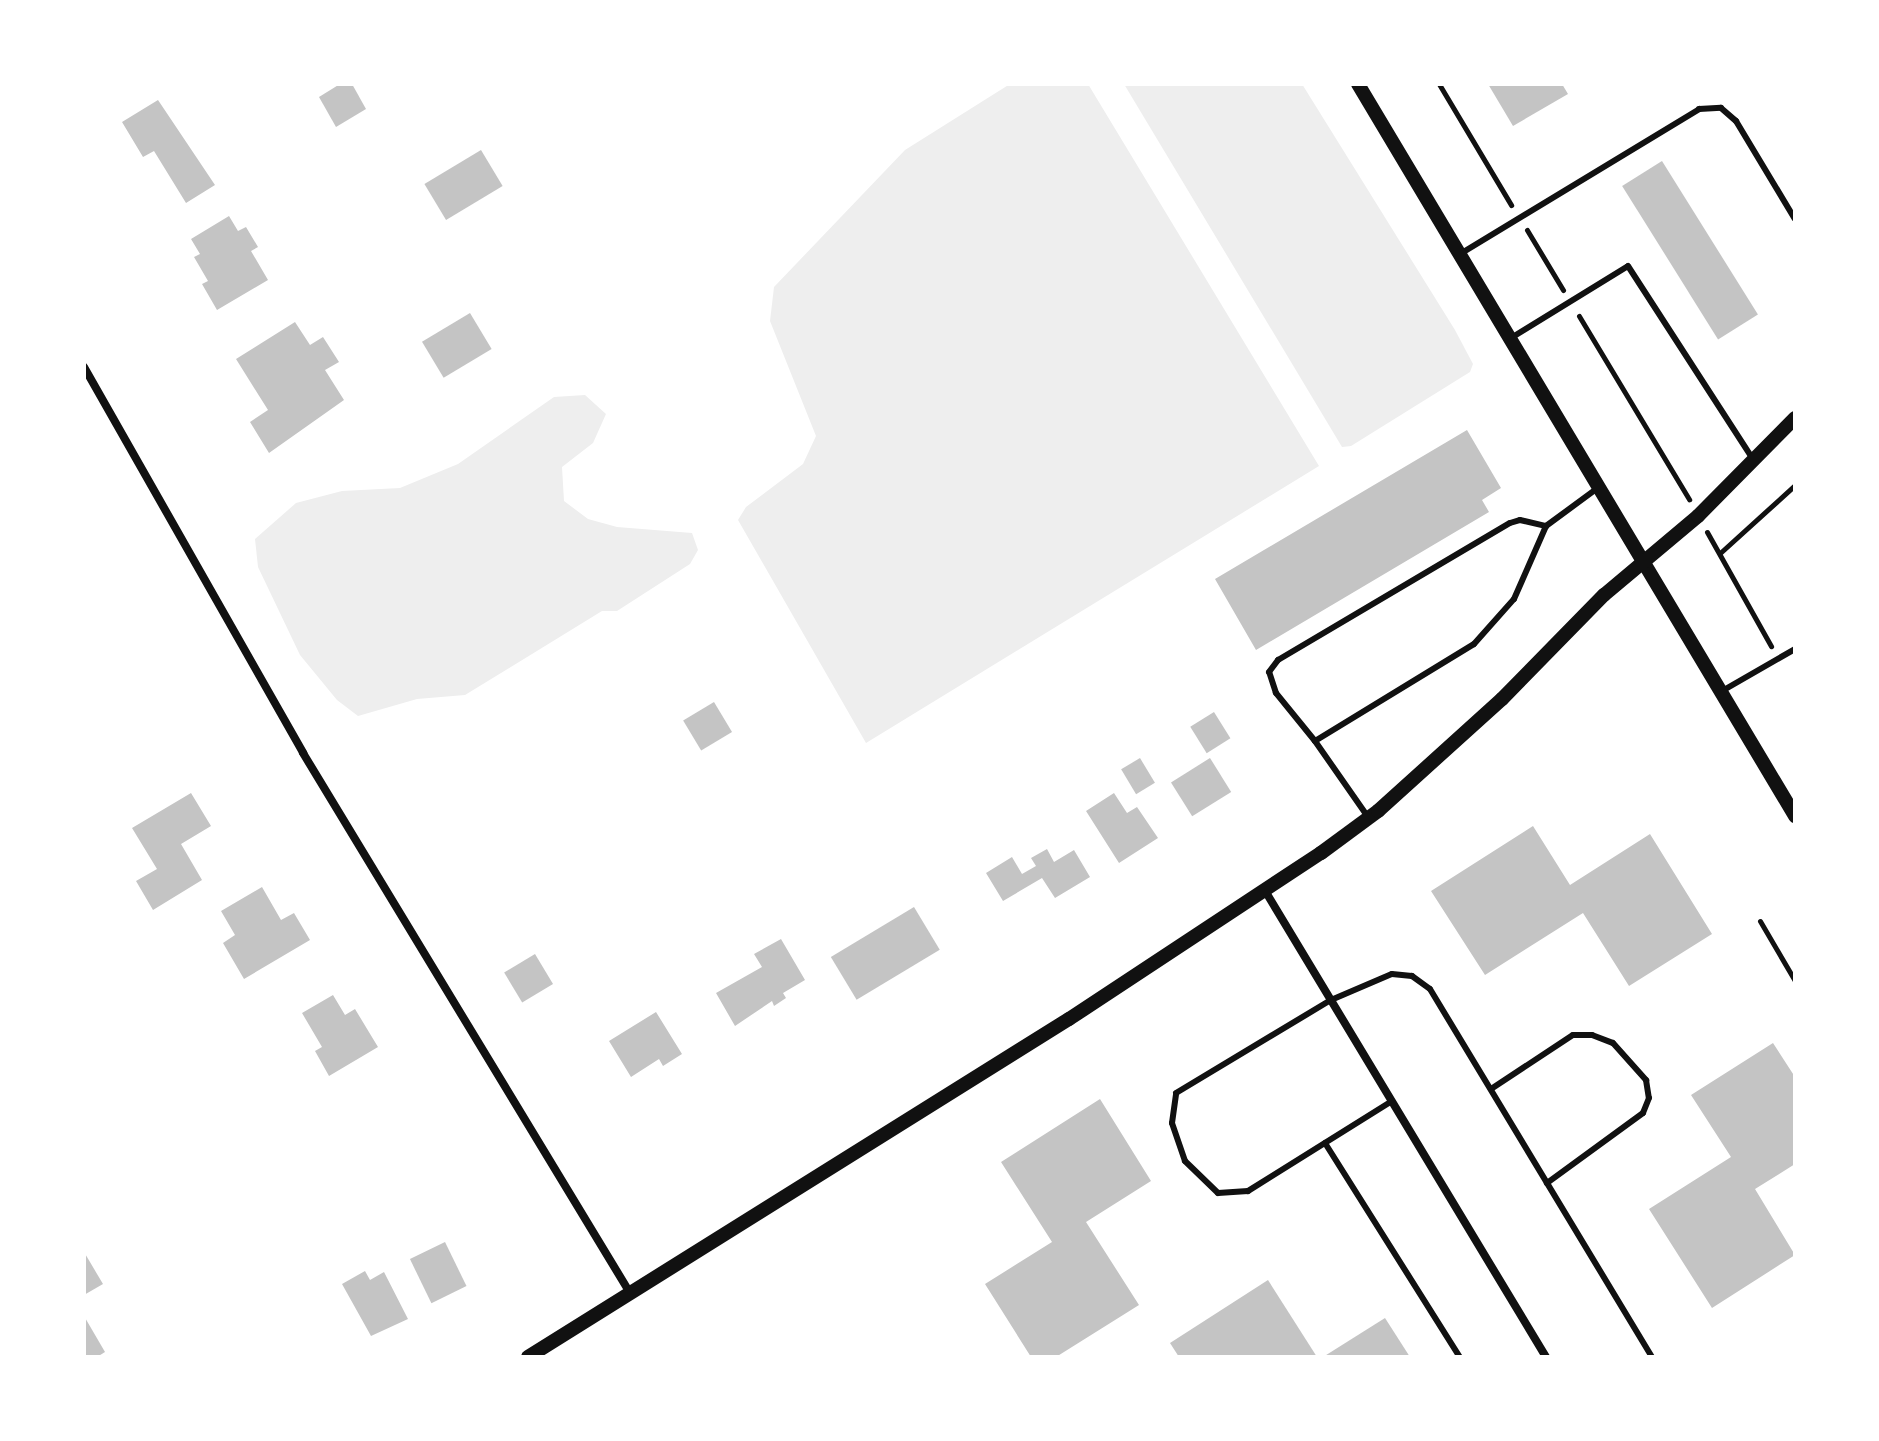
<!DOCTYPE html>
<style>
body{margin:0}
#map{position:relative;width:1879px;height:1441px;overflow:hidden;background:#fff;font-family:Lato,sans-serif}
div>[style]{position:absolute}
[style*='--x']{left:calc(var(--x)*1px);top:calc(var(--y)*1px);width:calc(var(--w)*1px);rotate:calc(var(--a)*1deg)}
.green>*{inset:0;background:#eee}
.building>*{inset:0;background:#c4c4c4;transform-origin:0 0}
.path>*{height:5px;margin:-2.5px;padding:0 2.5px;transform-origin:2.5px;border-radius:2.5px;background:#111}
.service>*{height:6px;margin:-3px;padding:0 3px;transform-origin:3px;border-radius:3px;background:#111}
.minor>*{height:8px;margin:-4px;padding:0 4px;transform-origin:4px;border-radius:4px;background:#111}
.tertiary>*{height:14px;margin:-7px;padding:0 7px;transform-origin:7px;border-radius:7px;background:#111}
span{translate:-50% -50%;white-space:nowrap;text-align:center;line-height:1.15;-webkit-text-stroke:6px #fff;paint-order:stroke}
.frame{position:absolute;inset:0;border:86px solid #fff;pointer-events:none}
</style>
<div id="map">
<div class="green">
<div style="clip-path:polygon(1010px 84px,1088px 84px,1319px 466px,866px 743px,738px 520px,746px 507px,803px 464px,816px 436px,770px 321px,774px 287px,905px 150px)"></div>
<div style="clip-path:polygon(1124px 84px,1302px 84px,1455px 330px,1473px 364px,1470px 372px,1351px 446px,1342px 447px)"></div>
<div style="clip-path:polygon(585px 395px,606px 414px,593px 443px,562px 467px,564px 501px,588px 519px,617px 527px,692px 533px,698px 550px,690px 564px,617px 611px,602px 611px,465px 695px,417px 699px,358px 716px,337px 700px,300px 655px,258px 567px,255px 539px,296px 503px,342px 491px,400px 488px,458px 464px,554px 397px)"></div>
</div>
<div class="building">
<div style="clip-path:polygon(340px 84px,352px 84px,366px 109px,336px 127px,319px 97px)"></div>
<div style="clip-path:polygon(1488px 84px,1562px 84px,1568px 94px,1513px 126px)"></div>
<div style="clip-path:polygon(158px 100px,215px 185px,186px 203px,154px 151px,143px 157px,122px 122px)"></div>
<div style="left:481px;top:150px;width:42px;height:66px;rotate:59deg"></div>
<div style="left:1662px;top:161px;width:181px;height:47px;rotate:58deg"></div>
<div style="clip-path:polygon(229px 216px,238px 231px,246px 227px,258px 247px,251px 251px,268px 280px,217px 310px,202px 284px,208px 281px,194px 257px,200px 254px,191px 239px)"></div>
<div style="left:470px;top:313px;width:42px;height:56px;rotate:59deg"></div>
<div style="clip-path:polygon(295px 322px,310px 345px,323px 337px,339px 362px,325px 370px,344px 400px,269px 453px,250px 422px,268px 410px,236px 359px)"></div>
<div style="clip-path:polygon(1467px 430px,1501px 488px,1482px 500px,1489px 512px,1256px 650px,1215px 579px)"></div>
<div style="left:714px;top:702px;width:35px;height:36px;rotate:59deg"></div>
<div style="left:1214px;top:712px;width:31px;height:28px;rotate:58deg"></div>
<div style="left:1140px;top:758px;width:29px;height:22px;rotate:59deg"></div>
<div style="left:1210px;top:758px;width:40px;height:46px;rotate:58deg"></div>
<div style="clip-path:polygon(191px 793px,211px 826px,181px 844px,202px 880px,153px 910px,136px 881px,157px 869px,132px 828px)"></div>
<div style="clip-path:polygon(1114px 793px,1127px 813px,1137px 807px,1158px 838px,1119px 863px,1086px 811px)"></div>
<div style="clip-path:polygon(1533px 826px,1570px 885px,1650px 834px,1712px 934px,1629px 986px,1583px 913px,1485px 975px,1431px 891px)"></div>
<div style="clip-path:polygon(1047px 849px,1054px 862px,1074px 850px,1090px 877px,1055px 898px,1042px 878px,1003px 901px,986px 873px,1012px 857px,1022px 874px,1036px 866px,1031px 858px)"></div>
<div style="clip-path:polygon(262px 887px,281px 920px,294px 913px,310px 940px,244px 979px,223px 943px,235px 935px,221px 911px)"></div>
<div style="left:914px;top:907px;width:50px;height:97px;rotate:59deg"></div>
<div style="clip-path:polygon(781px 939px,805px 980px,783px 993px,786px 998px,774px 1006px,772px 1001px,735px 1026px,716px 993px,762px 967px,754px 954px)"></div>
<div style="left:535px;top:954px;width:35px;height:36px;rotate:59deg"></div>
<div style="clip-path:polygon(333px 995px,345px 1015px,355px 1009px,378px 1047px,329px 1076px,315px 1051px,322px 1047px,302px 1013px)"></div>
<div style="clip-path:polygon(656px 1012px,682px 1054px,663px 1066px,659px 1059px,631px 1077px,609px 1041px)"></div>
<div style="clip-path:polygon(1773px 1043px,1795px 1077px,1795px 1164px,1755px 1189px,1795px 1255px,1712px 1308px,1649px 1209px,1731px 1157px,1691px 1095px)"></div>
<div style="clip-path:polygon(1100px 1099px,1151px 1181px,1086px 1222px,1139px 1305px,1056px 1357px,1031px 1357px,985px 1284px,1052px 1242px,1001px 1162px)"></div>
<div style="left:445px;top:1242px;width:49px;height:39px;rotate:64deg"></div>
<div style="clip-path:polygon(84px 1252px,103px 1284px,84px 1295px)"></div>
<div style="clip-path:polygon(365px 1271px,370px 1280px,384px 1272px,408px 1319px,371px 1336px,342px 1284px)"></div>
<div style="clip-path:polygon(1268px 1280px,1317px 1357px,1179px 1357px,1170px 1343px)"></div>
<div style="clip-path:polygon(84px 1316px,105px 1352px,97px 1357px,84px 1357px)"></div>
<div style="clip-path:polygon(1385px 1318px,1410px 1357px,1323px 1357px)"></div>
</div>
<div class="path">
<div style="--x:1439;--y:84;--w:141;--a:59.2"></div>
<div style="--x:1527;--y:230;--w:70;--a:59"></div>
<div style="--x:1579;--y:316;--w:214;--a:59"></div>
<div style="--x:1707;--y:532;--w:131;--a:60.7"></div>
<div style="--x:1720;--y:553;--w:101;--a:-42.2"></div>
<div style="--x:1760;--y:921;--w:69;--a:59.7"></div>
</div>
<div class="service">
<div style="--x:1460;--y:254;--w:280;--a:-31.2"></div>
<div style="--x:1699;--y:109;--w:22;--a:-3"></div>
<div style="--x:1721;--y:108;--w:20;--a:41"></div>
<div style="--x:1736;--y:121;--w:114;--a:59"></div>
<div style="--x:1511;--y:338;--w:137;--a:-31.6"></div>
<div style="--x:1628;--y:266;--w:230;--a:57.1"></div>
<div style="--x:1722;--y:691;--w:84;--a:-29.9"></div>
<div style="--x:1315;--y:741;--w:62;--a:-129.1"></div>
<div style="--x:1276;--y:693;--w:22;--a:-108"></div>
<div style="--x:1269;--y:672;--w:15;--a:-53"></div>
<div style="--x:1278;--y:660;--w:269;--a:-30.6"></div>
<div style="--x:1510;--y:523;--w:10;--a:-17"></div>
<div style="--x:1520;--y:520;--w:27;--a:13"></div>
<div style="--x:1368;--y:817;--w:93;--a:-124.9"></div>
<div style="--x:1315;--y:741;--w:186;--a:-31.4"></div>
<div style="--x:1474;--y:644;--w:60;--a:-48.4"></div>
<div style="--x:1514;--y:599;--w:80;--a:-66.3"></div>
<div style="--x:1546;--y:526;--w:66;--a:-36.3"></div>
<div style="--x:1491;--y:1089;--w:98;--a:-33.4"></div>
<div style="--x:1573;--y:1035;--w:19;--a:0"></div>
<div style="--x:1592;--y:1035;--w:22;--a:21"></div>
<div style="--x:1613;--y:1043;--w:50;--a:48.3"></div>
<div style="--x:1646;--y:1080;--w:18;--a:81"></div>
<div style="--x:1649;--y:1098;--w:16;--a:112"></div>
<div style="--x:1643;--y:1113;--w:119;--a:143.9"></div>
<div style="--x:1392;--y:1101;--w:170;--a:148"></div>
<div style="--x:1248;--y:1191;--w:30;--a:176"></div>
<div style="--x:1218;--y:1193;--w:46;--a:-135.9"></div>
<div style="--x:1185;--y:1161;--w:40;--a:-108.9"></div>
<div style="--x:1172;--y:1123;--w:30;--a:-82"></div>
<div style="--x:1176;--y:1093;--w:181;--a:-31"></div>
<div style="--x:1331;--y:1000;--w:66;--a:-23.1"></div>
<div style="--x:1392;--y:974;--w:20;--a:6"></div>
<div style="--x:1412;--y:976;--w:22;--a:36"></div>
<div style="--x:1430;--y:989;--w:430;--a:58.9"></div>
<div style="--x:1325;--y:1143;--w:253;--a:57.8"></div>
</div>
<div class="minor">
<div style="--x:84;--y:367;--w:444;--a:60.4"></div>
<div style="--x:303;--y:753;--w:631;--a:58.8"></div>
<div style="--x:1264;--y:889;--w:546;--a:58.93"></div>
</div>
<div class="tertiary">
<div style="--x:1358;--y:84;--w:853;--a:59.16"></div>
<div style="--x:528;--y:1357;--w:638;--a:-32"></div>
<div style="--x:1069;--y:1019;--w:302;--a:-33.4"></div>
<div style="--x:1321;--y:853;--w:71;--a:-36.4"></div>
<div style="--x:1378;--y:811;--w:167;--a:-42.1"></div>
<div style="--x:1502;--y:699;--w:146;--a:-45.6"></div>
<div style="--x:1604;--y:595;--w:123;--a:-40"></div>
<div style="--x:1698;--y:516;--w:138;--a:-45.3"></div>
</div>
<div class="frame"></div>
</div>
